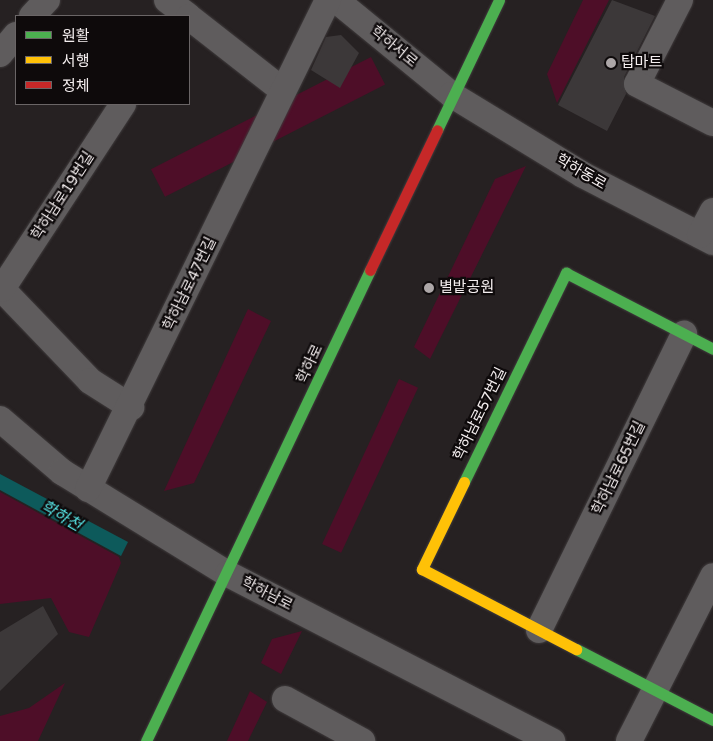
<!DOCTYPE html>
<meta charset="utf-8">
<style>
body{margin:0}
#map{position:relative;width:713px;height:741px;overflow:hidden;background:#262122;font-family:"Varela Round","Noto Sans KR",sans-serif}
div>[style]{position:absolute}
[style*='--x']{left:calc(var(--x)*1px);top:calc(var(--y)*1px);width:calc(var(--w)*1px);rotate:calc(var(--a)*1deg)}
.green>*{inset:0;background:#4e0e28;transform-origin:0 0}
.water>*{inset:0;background:#0d5a5b}
.building>*{inset:0;background:#3c3839}
.roads{filter:drop-shadow(0 0 1px #403c3d) drop-shadow(0 0 1px #403c3d)}
.street>*{height:26px;margin:-13px;padding:0 13px;transform-origin:13px;border-radius:13px;background:#5f5c5d}
.fast>*{height:11px;margin:-5.5px;padding:0 5.5px;transform-origin:5.5px;border-radius:5.5px;background:#4caf50}
.slow>*{height:11px;margin:-5.5px;padding:0 5.5px;transform-origin:5.5px;border-radius:5.5px;background:#ffc107}
.jam>*{height:11px;margin:-5.5px;padding:0 5.5px;transform-origin:5.5px;border-radius:5.5px;background:#c62828}
.dots>*{width:14px;height:14px;translate:-50% -50%;box-sizing:border-box;border:2px solid #0e0a0b;border-radius:50%}
span{translate:-50% -50%;white-space:nowrap;text-align:center;line-height:1.15;-webkit-text-stroke:4.5px #0e0a0b;paint-order:stroke}
.street-label{font-size:15px;color:#f4eeef}
.poi-label{font-size:15px;color:#f4eeef}
.left{translate:0 -50%;text-align:left}
.water-label{font-size:16px;color:#57e5e6;font-style:italic}
.legend{position:absolute;left:15px;top:15px;width:175px;height:90px;box-sizing:border-box;background:#0e0a0b;border:1px solid #6a6566;margin:0;padding:6px 9px;list-style:none;font-size:15px;color:#f4eeef}
.legend li{display:flex;align-items:center;gap:10px;height:25px}
.legend b{width:25px;border:1px solid #6a6566}
</style>
<div id="map">
<div class="green">
<div style="clip-path:polygon(583px 0,609px 0,557px 103px,547px 74px)"></div>
<div style="left:371px;top:57px;width:31px;height:247px;rotate:63deg"></div>
<div style="clip-path:polygon(526px 166px,430px 359px,414px 347px,495px 179px)"></div>
<div style="clip-path:polygon(248px 309px,271px 321px,194px 483px,164px 491px)"></div>
<div style="left:399px;top:379px;width:21px;height:182px;rotate:25deg"></div>
<div style="clip-path:polygon(0 492px,119px 557px,121px 563px,89px 637px,69px 632px,51px 598px,0 604px)"></div>
<div style="clip-path:polygon(302px 631px,281px 674px,261px 663px,272px 639px)"></div>
<div style="clip-path:polygon(65px 683px,38px 741px,0 741px,0 716px,29px 708px)"></div>
<div style="clip-path:polygon(250px 691px,267px 702px,248px 741px,227px 741px)"></div>
</div>
<div class="water">
<div style="clip-path:polygon(0 474px,128px 542px,121px 556px,0 490px)"></div>
</div>
<div class="building">
<div style="clip-path:polygon(612px 0,655px 16px,624px 77px,626px 94px,607px 131px,558px 105px)"></div>
<div style="clip-path:polygon(341px 35px,359px 53px,340px 88px,311px 70px,326px 37px)"></div>
<div style="clip-path:polygon(43px 606px,58px 634px,0 691px,0 632px)"></div>
</div>
<div class="roads">
<div class="street">
<div style="--x:167;--y:0;--w:26;--a:37"></div>
<div style="--x:336;--y:0;--w:150;--a:39.3"></div>
<div style="--x:452;--y:95;--w:153;--a:31.4"></div>
<div style="--x:583;--y:175;--w:146;--a:27.3"></div>
<div style="--x:680;--y:0;--w:94;--a:117.1"></div>
<div style="--x:637;--y:84;--w:85;--a:27.2"></div>
<div style="--x:32;--y:16;--w:22;--a:-47"></div>
<div style="--x:189;--y:17;--w:118;--a:38.1"></div>
<div style="--x:0;--y:54;--w:25;--a:-50"></div>
<div style="--x:700;--y:235;--w:27;--a:-62"></div>
<div style="--x:0;--y:287;--w:130;--a:46.2"></div>
<div style="--x:90;--y:381;--w:49;--a:32.4"></div>
<div style="--x:2;--y:289;--w:221;--a:-56.8"></div>
<div style="--x:0;--y:419;--w:82;--a:40.5"></div>
<div style="--x:62;--y:472;--w:195;--a:31.6"></div>
<div style="--x:228;--y:574;--w:365;--a:27.3"></div>
<div style="--x:88;--y:489;--w:545;--a:-63.86"></div>
<div style="--x:539;--y:630;--w:330;--a:-63.9"></div>
<div style="--x:285;--y:699;--w:88;--a:28.6"></div>
<div style="--x:629;--y:741;--w:185;--a:-63"></div>
</div>
<div class="fast">
<div style="--x:437;--y:130;--w:144;--a:-64.5"></div>
<div style="--x:464;--y:482;--w:233;--a:-64"></div>
<div style="--x:566;--y:273;--w:165;--a:27.3"></div>
<div style="--x:576;--y:649;--w:154;--a:27.4"></div>
<div style="--x:146;--y:741;--w:522;--a:-64.56"></div>
</div>
<div class="slow">
<div style="--x:464;--y:482;--w:97;--a:115.8"></div>
<div style="--x:422;--y:569;--w:174;--a:27.5"></div>
</div>
<div class="jam">
<div style="--x:370;--y:270;--w:155;--a:-64.4"></div>
</div>
</div>
<div class="dots">
<div style="left:611px;top:63px;background:#aca6a7"></div>
<div style="left:429px;top:288px;background:#aca6a7"></div>
</div>
<div class="street-label">
<span style="left:394px;top:47px;rotate:39deg">학하서로</span>
<span style="left:581px;top:172px;rotate:30deg">학하동로</span>
<span style="left:63px;top:196px;rotate:-57deg">학하남로19번길</span>
<span style="left:190px;top:284px;rotate:-64deg">학하남로47번길</span>
<span style="left:310px;top:364px;rotate:-65deg">학하로</span>
<span style="left:480px;top:414px;rotate:-64deg">학하남로57번길</span>
<span style="left:619px;top:468px;rotate:-64deg">학하남로65번길</span>
<span style="left:267px;top:594px;rotate:27deg">학하남로</span>
</div>
<div class="poi-label">
<span class="left" style="left:621px;top:63px">탑마트</span>
<span class="left" style="left:439px;top:288px">별밭공원</span>
</div>
<div class="water-label">
<span style="left:61px;top:516px;rotate:30deg">학하천</span>
</div>
<ul class="legend">
<li><b style="height:6px;background:#4caf50"></b>원활</li>
<li><b style="height:6px;background:#ffc107"></b>서행</li>
<li><b style="height:6px;background:#c62828"></b>정체</li>
</ul>
</div>
